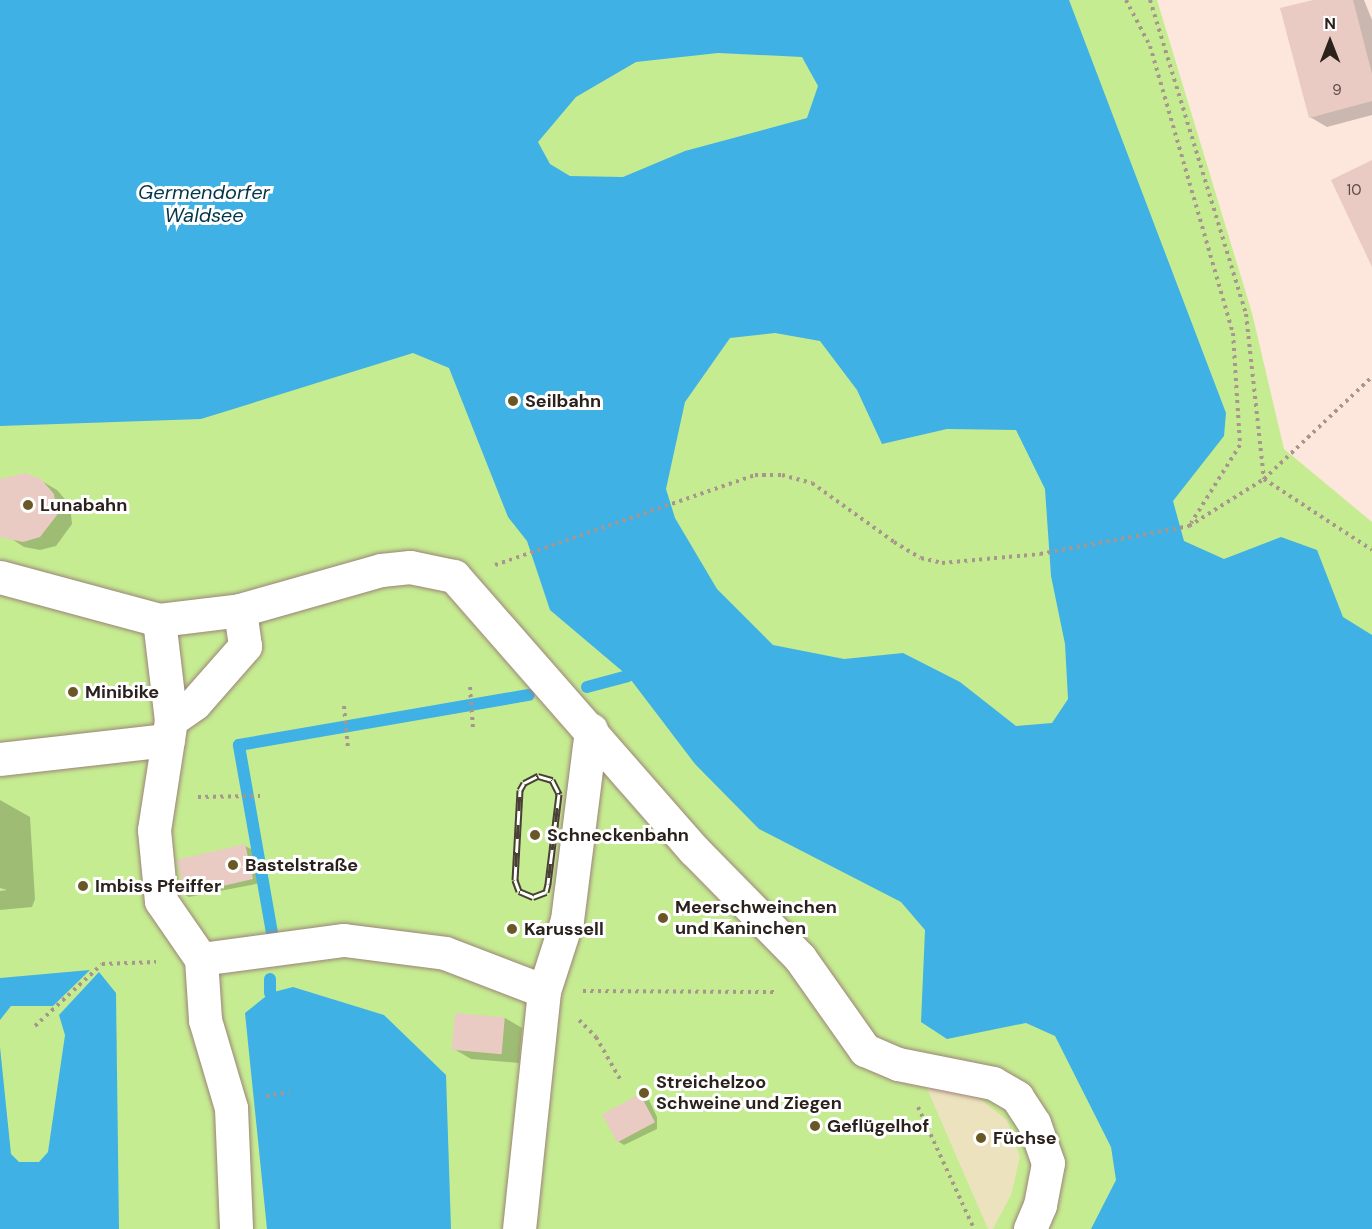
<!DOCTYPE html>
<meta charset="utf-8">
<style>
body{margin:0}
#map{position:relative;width:1372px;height:1229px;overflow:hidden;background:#fde6dc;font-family:"DM Sans",sans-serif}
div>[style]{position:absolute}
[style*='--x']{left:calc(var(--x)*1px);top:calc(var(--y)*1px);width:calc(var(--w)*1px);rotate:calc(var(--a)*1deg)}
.green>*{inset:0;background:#c6ec92}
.sand>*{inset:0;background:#ece2bd}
.water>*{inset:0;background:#3fb1e4}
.shadow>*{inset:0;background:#0003}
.stream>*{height:12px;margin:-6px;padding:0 6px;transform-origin:6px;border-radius:6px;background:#3fb1e4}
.building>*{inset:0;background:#e9cbc3;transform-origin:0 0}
.path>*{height:4px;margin-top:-2px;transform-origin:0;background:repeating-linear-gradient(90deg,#a8968e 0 3px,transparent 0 7.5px)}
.roads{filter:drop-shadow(0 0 2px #9c8377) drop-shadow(0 0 2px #9c8377)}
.minor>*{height:33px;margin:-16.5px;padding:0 16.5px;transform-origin:16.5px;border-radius:16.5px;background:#fff}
.rail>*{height:7px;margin-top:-3.5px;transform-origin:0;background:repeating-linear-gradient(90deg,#fff 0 14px,#4a3e38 0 28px);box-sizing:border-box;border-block:2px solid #4a3e38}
.dots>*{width:16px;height:16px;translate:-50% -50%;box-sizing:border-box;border:3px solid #fff;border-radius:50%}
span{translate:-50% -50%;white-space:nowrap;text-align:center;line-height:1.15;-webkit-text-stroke:6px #fff;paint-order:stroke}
.number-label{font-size:15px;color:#5b4c46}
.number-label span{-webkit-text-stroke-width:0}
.poi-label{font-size:18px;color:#2c221d;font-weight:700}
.left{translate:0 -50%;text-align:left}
.water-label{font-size:20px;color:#02364a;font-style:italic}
.north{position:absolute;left:1300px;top:12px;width:60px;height:60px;-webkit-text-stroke:4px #fff;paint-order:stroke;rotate:0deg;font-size:16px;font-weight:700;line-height:24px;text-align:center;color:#2c221d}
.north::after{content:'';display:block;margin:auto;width:21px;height:27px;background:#2c221d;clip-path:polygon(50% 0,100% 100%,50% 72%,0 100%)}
</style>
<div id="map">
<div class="green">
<div style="clip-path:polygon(0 0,1157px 0,1252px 313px,1284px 449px,1372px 522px,1372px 1229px,0 1229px)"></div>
</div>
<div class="sand">
<div style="clip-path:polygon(925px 1084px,971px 1092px,1007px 1120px,1020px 1157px,1011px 1195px,993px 1229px,988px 1229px)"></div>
</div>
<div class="water">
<div style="clip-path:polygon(evenodd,0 0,1069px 0,1226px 413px,1224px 436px,1173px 501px,1184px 541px,1224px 559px,1281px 537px,1317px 550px,1343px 617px,1372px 635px,1372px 1229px,1091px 1229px,1116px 1180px,1111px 1147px,1055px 1036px,1026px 1023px,947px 1039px,921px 1022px,925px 930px,901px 902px,759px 829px,695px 764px,628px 676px,550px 610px,527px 541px,508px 517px,449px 368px,413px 353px,201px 419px,0 426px,0 0,718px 53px,802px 57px,818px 86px,807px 118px,685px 151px,623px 177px,570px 176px,550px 164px,538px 142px,576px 97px,636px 62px,718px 53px,0 0,775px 333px,820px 341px,857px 390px,882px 444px,947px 429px,1016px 430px,1045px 489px,1051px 576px,1065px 644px,1068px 699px,1052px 723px,1016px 726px,960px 682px,903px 653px,844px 659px,773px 645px,717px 589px,675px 518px,666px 489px,685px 402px,730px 338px,775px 333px)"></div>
<div style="clip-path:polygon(90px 970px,53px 1006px,11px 1006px,0 1020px,0 978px)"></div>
<div style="clip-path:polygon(99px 972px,116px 993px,119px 1229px,0 1229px,0 1047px,11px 1154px,19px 1162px,39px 1162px,48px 1152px,65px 1035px,59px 1015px)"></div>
<div style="clip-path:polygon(293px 987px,384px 1015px,446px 1075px,451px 1229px,267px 1229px,245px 1013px,270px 993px)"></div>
</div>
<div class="shadow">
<div style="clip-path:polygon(1319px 0,1364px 0,1372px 20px,1372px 115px,1327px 127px,1310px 117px)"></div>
<div style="clip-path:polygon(40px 480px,57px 490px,70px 505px,72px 524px,56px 546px,40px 550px,24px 547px,0 531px,0 484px)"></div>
<div style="clip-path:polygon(0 800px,30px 817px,35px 899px,32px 907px,0 910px,0 891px,7px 890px,0 888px)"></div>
<div style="clip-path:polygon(245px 846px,253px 850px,261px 883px,189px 897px,181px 893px)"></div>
<div style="clip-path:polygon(457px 1014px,505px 1018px,522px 1028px,519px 1063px,471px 1059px,454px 1049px)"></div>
<div style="clip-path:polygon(640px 1095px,649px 1100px,657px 1117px,657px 1129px,624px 1145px,616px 1140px)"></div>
</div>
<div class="stream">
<div style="--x:587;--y:687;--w:42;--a:-15"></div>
<div style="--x:272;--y:933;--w:191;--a:-100"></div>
<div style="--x:239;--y:745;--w:294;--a:-9.8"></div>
<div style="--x:270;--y:979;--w:14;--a:90"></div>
</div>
<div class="building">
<div style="clip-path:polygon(1313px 0,1353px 0,1372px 74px,1372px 101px,1309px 118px,1280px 8px)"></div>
<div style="clip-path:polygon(1372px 160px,1372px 267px,1331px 180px)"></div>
<div style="clip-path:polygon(25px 473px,41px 479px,54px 494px,57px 515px,40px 537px,23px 542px,0 537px,0 479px)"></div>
<div style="left:245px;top:844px;width:36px;height:70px;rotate:77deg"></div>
<div style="left:455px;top:1013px;width:50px;height:37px;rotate:5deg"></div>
<div style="left:640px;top:1094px;width:32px;height:43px;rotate:62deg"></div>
</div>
<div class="path">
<div style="--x:1126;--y:0;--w:52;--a:62.4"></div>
<div style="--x:1150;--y:46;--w:299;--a:73.9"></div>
<div style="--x:1233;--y:333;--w:112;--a:86.4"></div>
<div style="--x:1240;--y:445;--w:92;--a:122.1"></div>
<div style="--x:1150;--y:0;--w:328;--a:73"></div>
<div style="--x:1246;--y:314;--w:166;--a:83.8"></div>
<div style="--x:1264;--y:479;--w:129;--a:33.3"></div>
<div style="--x:495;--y:565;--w:275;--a:-19.1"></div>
<div style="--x:755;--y:475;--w:27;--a:0"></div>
<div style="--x:782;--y:475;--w:31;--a:15"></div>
<div style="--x:812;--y:483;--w:101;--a:35.7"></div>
<div style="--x:894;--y:542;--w:31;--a:31"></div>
<div style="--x:921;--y:558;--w:22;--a:13"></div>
<div style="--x:942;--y:563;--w:98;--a:-5.2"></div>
<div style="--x:1040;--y:554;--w:152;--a:-10.6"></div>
<div style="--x:1189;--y:526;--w:89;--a:-32.1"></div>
<div style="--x:1264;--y:479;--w:149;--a:-43.4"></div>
<div style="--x:470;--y:687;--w:42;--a:85.9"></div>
<div style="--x:344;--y:706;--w:42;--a:84.6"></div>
<div style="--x:198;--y:797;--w:62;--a:-0.9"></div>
<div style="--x:583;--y:991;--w:194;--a:0.3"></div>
<div style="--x:579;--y:1020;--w:24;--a:45"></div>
<div style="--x:596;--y:1037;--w:51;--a:60.4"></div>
<div style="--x:35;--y:1026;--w:91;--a:-42.8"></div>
<div style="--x:102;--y:964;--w:54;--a:-2.1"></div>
<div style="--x:266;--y:1096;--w:23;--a:-10"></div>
<div style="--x:918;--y:1107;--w:134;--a:65.3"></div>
</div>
<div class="roads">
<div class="minor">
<div style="--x:0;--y:577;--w:165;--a:15.1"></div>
<div style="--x:159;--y:620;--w:82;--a:-7"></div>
<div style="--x:240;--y:610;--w:147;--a:-15.8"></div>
<div style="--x:381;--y:570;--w:29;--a:-6"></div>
<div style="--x:410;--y:567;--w:45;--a:11.6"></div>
<div style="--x:454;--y:576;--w:364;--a:48.8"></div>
<div style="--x:694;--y:850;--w:151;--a:45.5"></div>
<div style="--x:800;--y:958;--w:113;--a:54.8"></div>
<div style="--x:865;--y:1050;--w:36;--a:23"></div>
<div style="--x:898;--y:1064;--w:97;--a:11.3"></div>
<div style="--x:993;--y:1083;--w:28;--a:30"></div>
<div style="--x:1017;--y:1097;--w:31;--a:57"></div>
<div style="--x:1034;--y:1123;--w:42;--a:70.7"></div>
<div style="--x:1048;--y:1163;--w:43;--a:100.8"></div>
<div style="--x:1040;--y:1205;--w:26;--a:113"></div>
<div style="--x:159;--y:620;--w:101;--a:83.2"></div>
<div style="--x:171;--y:720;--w:111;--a:98.8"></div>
<div style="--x:154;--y:830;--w:71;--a:84.4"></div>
<div style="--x:161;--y:901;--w:70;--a:55.4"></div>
<div style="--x:201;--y:959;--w:144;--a:-7.6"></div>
<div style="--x:344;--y:940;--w:102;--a:7.3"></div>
<div style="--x:445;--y:953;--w:106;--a:21"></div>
<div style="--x:171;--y:720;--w:29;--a:-35"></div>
<div style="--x:195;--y:703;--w:76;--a:-48.7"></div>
<div style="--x:245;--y:646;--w:36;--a:-98"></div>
<div style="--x:0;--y:759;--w:169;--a:-6.5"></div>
<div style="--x:201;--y:959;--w:61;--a:86.2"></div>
<div style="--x:205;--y:1020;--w:92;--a:73.5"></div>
<div style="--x:231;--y:1108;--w:121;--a:87.6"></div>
<div style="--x:519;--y:1229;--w:239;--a:-84"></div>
<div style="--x:544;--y:991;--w:75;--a:-72.1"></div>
<div style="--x:567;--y:920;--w:192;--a:-82.8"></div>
</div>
</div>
<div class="rail">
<div style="--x:538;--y:776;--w:15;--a:16"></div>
<div style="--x:552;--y:780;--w:16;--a:63"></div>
<div style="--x:559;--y:794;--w:91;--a:97"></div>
<div style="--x:548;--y:884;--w:8;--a:104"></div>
<div style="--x:546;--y:892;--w:14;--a:159"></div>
<div style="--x:533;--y:897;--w:15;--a:-157"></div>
<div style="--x:519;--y:891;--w:12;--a:-110"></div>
<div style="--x:515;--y:880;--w:90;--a:-86.8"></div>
<div style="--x:520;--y:790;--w:8;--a:-60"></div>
<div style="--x:524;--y:783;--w:16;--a:-27"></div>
</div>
<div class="dots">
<div style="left:513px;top:401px;background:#695725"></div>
<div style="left:28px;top:505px;background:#695725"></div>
<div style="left:73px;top:692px;background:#695725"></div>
<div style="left:535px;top:835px;background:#695725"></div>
<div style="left:233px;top:865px;background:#695725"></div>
<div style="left:83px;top:886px;background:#695725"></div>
<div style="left:663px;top:918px;background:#695725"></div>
<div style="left:512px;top:929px;background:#695725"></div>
<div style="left:644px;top:1093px;background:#695725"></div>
<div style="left:815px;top:1126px;background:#695725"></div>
<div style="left:981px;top:1138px;background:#695725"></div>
</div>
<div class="number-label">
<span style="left:1337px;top:91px">9</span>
<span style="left:1354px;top:191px">10</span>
</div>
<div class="poi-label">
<span class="left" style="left:525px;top:401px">Seilbahn</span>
<span class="left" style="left:40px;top:505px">Lunabahn</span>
<span class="left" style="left:85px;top:692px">Minibike</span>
<span class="left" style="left:547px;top:835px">Schneckenbahn</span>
<span class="left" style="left:245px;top:865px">Bastelstraße</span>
<span class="left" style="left:95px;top:886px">Imbiss Pfeiffer</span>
<span class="left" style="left:675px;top:918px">Meerschweinchen<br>und Kaninchen</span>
<span class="left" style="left:524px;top:929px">Karussell</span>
<span class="left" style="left:656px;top:1093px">Streichelzoo<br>Schweine und Ziegen</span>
<span class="left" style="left:827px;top:1126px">Geflügelhof</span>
<span class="left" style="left:993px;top:1138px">Füchse</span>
</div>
<div class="water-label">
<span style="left:204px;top:204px">Germendorfer<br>Waldsee</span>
</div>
<div class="north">N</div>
</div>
